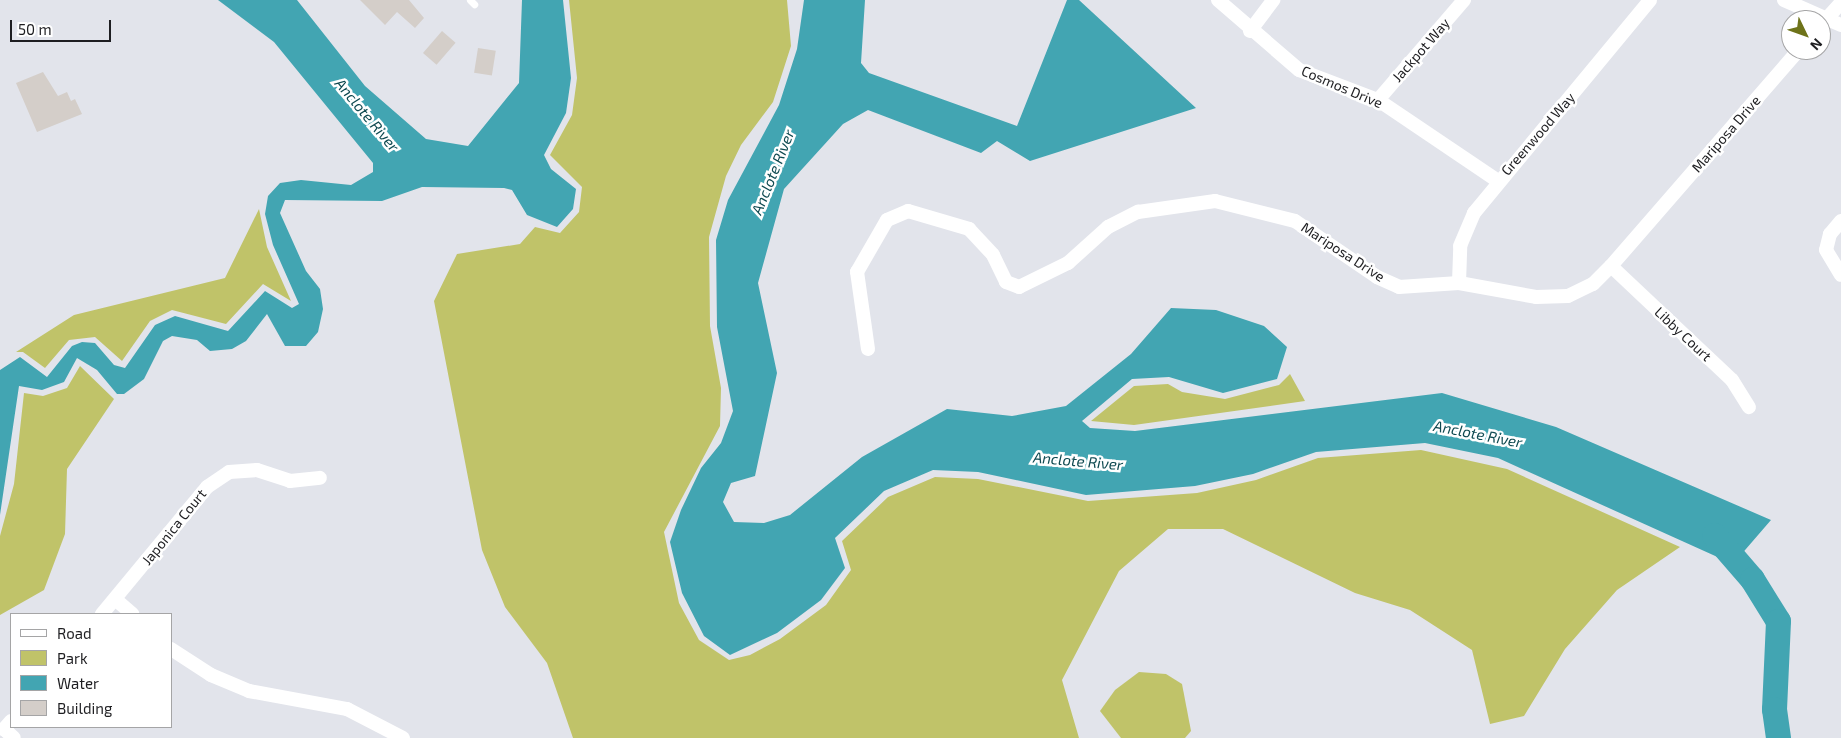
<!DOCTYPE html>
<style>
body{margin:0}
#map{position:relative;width:1841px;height:738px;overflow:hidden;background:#e2e4eb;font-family:"Exo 2",sans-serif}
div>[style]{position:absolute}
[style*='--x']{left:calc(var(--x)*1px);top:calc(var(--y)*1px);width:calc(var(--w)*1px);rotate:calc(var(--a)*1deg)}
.green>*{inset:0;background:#c0c369}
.water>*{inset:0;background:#42a5b2}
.river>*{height:25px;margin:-12.5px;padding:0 12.5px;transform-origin:12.5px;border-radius:12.5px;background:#42a5b2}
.building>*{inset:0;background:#d4cec9;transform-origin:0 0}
.service>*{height:7px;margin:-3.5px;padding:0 3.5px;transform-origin:3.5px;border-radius:3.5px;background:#fff}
.minor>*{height:14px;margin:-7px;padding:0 7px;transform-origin:7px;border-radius:7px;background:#fff}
span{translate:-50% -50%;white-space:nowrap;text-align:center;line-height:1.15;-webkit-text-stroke:5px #fff;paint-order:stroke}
.street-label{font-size:14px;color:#1e1e21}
.water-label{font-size:15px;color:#0f4a51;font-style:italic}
.legend{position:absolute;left:10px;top:613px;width:162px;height:115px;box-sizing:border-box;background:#fff;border:1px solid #a5a5a6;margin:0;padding:6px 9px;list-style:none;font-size:15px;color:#1e1e21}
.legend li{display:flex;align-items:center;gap:10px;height:25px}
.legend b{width:25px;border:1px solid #a5a5a6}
.north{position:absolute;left:1781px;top:10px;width:50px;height:50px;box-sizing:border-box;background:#fff;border:1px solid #a5a5a6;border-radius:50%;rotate:132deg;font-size:14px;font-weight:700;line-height:20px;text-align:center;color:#1e1e21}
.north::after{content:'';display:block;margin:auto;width:18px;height:22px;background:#6e731a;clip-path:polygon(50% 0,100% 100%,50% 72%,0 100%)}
.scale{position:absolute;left:10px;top:20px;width:101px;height:22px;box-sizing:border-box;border:2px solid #1e1e21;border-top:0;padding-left:6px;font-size:15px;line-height:18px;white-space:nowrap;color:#1e1e21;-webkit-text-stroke:4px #fff;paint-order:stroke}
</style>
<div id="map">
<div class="green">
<div style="clip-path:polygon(569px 0,787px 0,791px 46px,773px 102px,741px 145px,726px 176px,709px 237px,710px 326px,721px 388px,720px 426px,664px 532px,679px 603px,699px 640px,729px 660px,750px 655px,780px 639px,826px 605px,851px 570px,842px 541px,888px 497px,935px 477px,978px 479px,1088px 501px,1197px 493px,1256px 480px,1318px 458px,1421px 450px,1507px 469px,1680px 547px,1617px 590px,1565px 649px,1524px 716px,1490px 724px,1472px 650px,1410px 610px,1355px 593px,1223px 529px,1168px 529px,1119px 571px,1062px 680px,1079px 738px,573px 738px,547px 663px,505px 607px,482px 550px,434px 301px,457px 254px,520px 244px,535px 227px,560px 233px,579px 212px,582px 187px,550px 155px,572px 115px,577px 78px)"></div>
<div style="clip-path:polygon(259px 209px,267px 247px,291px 301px,263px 284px,226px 324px,172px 310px,150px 321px,122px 361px,95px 337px,69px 340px,45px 368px,23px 352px,16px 352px,74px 315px,225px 278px)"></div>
<div style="clip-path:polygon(80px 366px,114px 399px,67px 469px,65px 534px,44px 590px,0 615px,0 536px,14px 484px,24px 393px,43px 396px,67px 388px)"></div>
<div style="clip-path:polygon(1290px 374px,1305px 401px,1134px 425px,1091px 421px,1134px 386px,1168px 384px,1182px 392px,1225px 399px,1279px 385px)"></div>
<div style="clip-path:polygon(1139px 672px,1166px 674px,1182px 684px,1191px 731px,1185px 738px,1121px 738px,1100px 711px,1115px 690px)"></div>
</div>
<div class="water">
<div style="clip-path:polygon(218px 0,297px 0,365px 86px,426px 139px,468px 146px,519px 83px,522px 0,563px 0,571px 78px,566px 113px,544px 155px,551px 169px,576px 189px,573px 209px,557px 227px,527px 215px,512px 190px,504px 188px,422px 187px,382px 201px,285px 200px,280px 213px,306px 271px,320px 289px,323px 309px,318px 332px,306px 346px,285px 346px,267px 314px,246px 341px,232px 349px,210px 351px,197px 340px,172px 336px,163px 341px,144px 379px,124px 394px,117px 394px,97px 370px,77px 358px,64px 382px,42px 390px,19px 386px,0 515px,0 370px,20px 357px,47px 377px,72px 346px,82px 342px,95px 343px,114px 365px,125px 368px,155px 325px,175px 316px,228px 331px,265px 291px,292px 308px,299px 304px,273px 245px,265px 214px,268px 196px,280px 183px,301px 180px,351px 185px,373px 172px,373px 163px,274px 42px)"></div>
<div style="clip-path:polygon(804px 0,865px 0,861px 63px,869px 73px,1017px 126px,1067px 0,1079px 0,1196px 108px,1030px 161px,997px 141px,981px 153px,868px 110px,843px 124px,784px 189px,758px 283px,777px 373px,755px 476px,731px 483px,723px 502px,734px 522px,764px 523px,790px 515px,862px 457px,947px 409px,1012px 416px,1066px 406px,1131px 354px,1171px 308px,1216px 310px,1264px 326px,1287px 347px,1277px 379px,1223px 393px,1169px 377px,1132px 379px,1082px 421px,1090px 428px,1135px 431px,1442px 393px,1556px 427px,1771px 520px,1733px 564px,1498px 458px,1425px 443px,1316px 452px,1253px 474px,1195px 486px,1086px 495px,978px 472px,933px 470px,884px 491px,835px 538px,845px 568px,821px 600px,777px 633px,730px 655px,704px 636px,682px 593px,670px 542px,681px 510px,701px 468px,721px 443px,733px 411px,717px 327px,716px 240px,728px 200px,779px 105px,797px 49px)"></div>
</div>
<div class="river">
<div style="--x:1714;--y:535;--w:58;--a:49.2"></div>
<div style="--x:1752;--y:579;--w:49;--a:58.2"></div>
<div style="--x:1778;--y:621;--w:88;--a:92.6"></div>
<div style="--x:1774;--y:709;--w:29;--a:82"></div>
</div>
<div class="building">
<div style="clip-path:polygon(360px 0,409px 0,424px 18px,415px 28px,397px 12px,385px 25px)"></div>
<div style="left:442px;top:31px;width:18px;height:29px;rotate:41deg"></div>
<div style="left:478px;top:48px;width:18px;height:25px;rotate:9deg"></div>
<div style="clip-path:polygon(43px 72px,58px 96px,67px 92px,71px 101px,75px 99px,82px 114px,37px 132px,16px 83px)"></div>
</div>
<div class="service">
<div style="--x:470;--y:0;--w:6;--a:45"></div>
</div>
<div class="minor">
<div style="--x:1218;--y:0;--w:107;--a:40.8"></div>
<div style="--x:1299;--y:70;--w:85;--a:20.8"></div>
<div style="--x:1378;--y:100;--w:145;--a:34"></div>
<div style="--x:1784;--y:0;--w:62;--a:23.7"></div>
<div style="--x:1821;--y:25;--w:30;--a:-48"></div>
<div style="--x:1250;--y:31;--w:39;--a:-53"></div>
<div style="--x:1378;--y:100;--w:132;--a:-49.3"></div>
<div style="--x:1841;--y:221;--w:17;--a:130"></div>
<div style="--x:1830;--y:234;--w:16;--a:104"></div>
<div style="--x:1826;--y:250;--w:29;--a:59"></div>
<div style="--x:1611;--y:266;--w:166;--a:43.3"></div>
<div style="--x:1732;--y:380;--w:32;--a:58"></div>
<div style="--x:1459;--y:283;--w:37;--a:-88"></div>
<div style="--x:1460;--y:246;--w:36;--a:-67"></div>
<div style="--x:1474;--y:213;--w:276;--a:-50.4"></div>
<div style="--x:868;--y:349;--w:78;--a:-98.1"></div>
<div style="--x:857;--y:272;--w:60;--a:-60"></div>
<div style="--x:887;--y:220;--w:23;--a:-23"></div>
<div style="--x:908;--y:211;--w:64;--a:16.4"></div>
<div style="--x:969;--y:229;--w:35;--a:47"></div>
<div style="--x:993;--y:255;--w:30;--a:64"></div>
<div style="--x:1006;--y:282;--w:14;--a:21"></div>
<div style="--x:1019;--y:287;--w:55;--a:-26.1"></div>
<div style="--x:1068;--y:263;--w:54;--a:-42"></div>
<div style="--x:1108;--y:227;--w:34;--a:-27"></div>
<div style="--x:1138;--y:212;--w:78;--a:-8.1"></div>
<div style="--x:1215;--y:201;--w:82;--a:14"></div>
<div style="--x:1295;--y:221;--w:99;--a:34.3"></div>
<div style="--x:1377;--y:277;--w:24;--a:24"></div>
<div style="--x:1399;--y:287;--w:60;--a:-3.8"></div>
<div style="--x:1459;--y:283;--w:78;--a:10.3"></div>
<div style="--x:1536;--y:297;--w:32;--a:-2"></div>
<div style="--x:1568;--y:296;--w:28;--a:-26"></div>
<div style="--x:1593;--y:284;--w:25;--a:-45"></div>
<div style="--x:1611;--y:266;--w:286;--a:-49"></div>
<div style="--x:115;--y:599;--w:23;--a:41"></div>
<div style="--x:102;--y:614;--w:165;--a:-50.4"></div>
<div style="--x:207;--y:487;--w:27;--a:-34"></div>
<div style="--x:229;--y:472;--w:28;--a:-4"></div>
<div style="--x:257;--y:470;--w:35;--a:18"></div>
<div style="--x:290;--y:481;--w:30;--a:-6"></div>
<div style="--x:171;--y:649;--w:48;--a:33"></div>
<div style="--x:211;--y:675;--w:41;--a:22.8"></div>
<div style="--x:249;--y:691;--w:100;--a:10.4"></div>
<div style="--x:347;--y:709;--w:63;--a:27.4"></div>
<div style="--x:11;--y:721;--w:11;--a:131"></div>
<div style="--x:4;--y:729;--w:13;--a:42"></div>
</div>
<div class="street-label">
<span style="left:1421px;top:50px;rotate:-49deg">Jackpot Way</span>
<span style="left:1342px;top:87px;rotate:23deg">Cosmos Drive</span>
<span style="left:1538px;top:134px;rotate:-49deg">Greenwood Way</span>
<span style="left:1726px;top:134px;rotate:-49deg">Mariposa Drive</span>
<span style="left:1343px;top:252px;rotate:33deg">Mariposa Drive</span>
<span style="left:1683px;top:334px;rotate:43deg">Libby Court</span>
<span style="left:174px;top:527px;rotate:-51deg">Japonica Court</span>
</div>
<div class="water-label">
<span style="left:367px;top:115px;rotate:50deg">Anclote River</span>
<span style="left:773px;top:172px;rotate:-68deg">Anclote River</span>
<span style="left:1478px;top:434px;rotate:11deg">Anclote River</span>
<span style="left:1078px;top:461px;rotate:5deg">Anclote River</span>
</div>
<ul class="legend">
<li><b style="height:6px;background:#fff"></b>Road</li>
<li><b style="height:14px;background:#c0c369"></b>Park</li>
<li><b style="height:14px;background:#42a5b2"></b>Water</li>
<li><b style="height:14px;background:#d4cec9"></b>Building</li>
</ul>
<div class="north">N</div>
<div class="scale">50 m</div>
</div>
